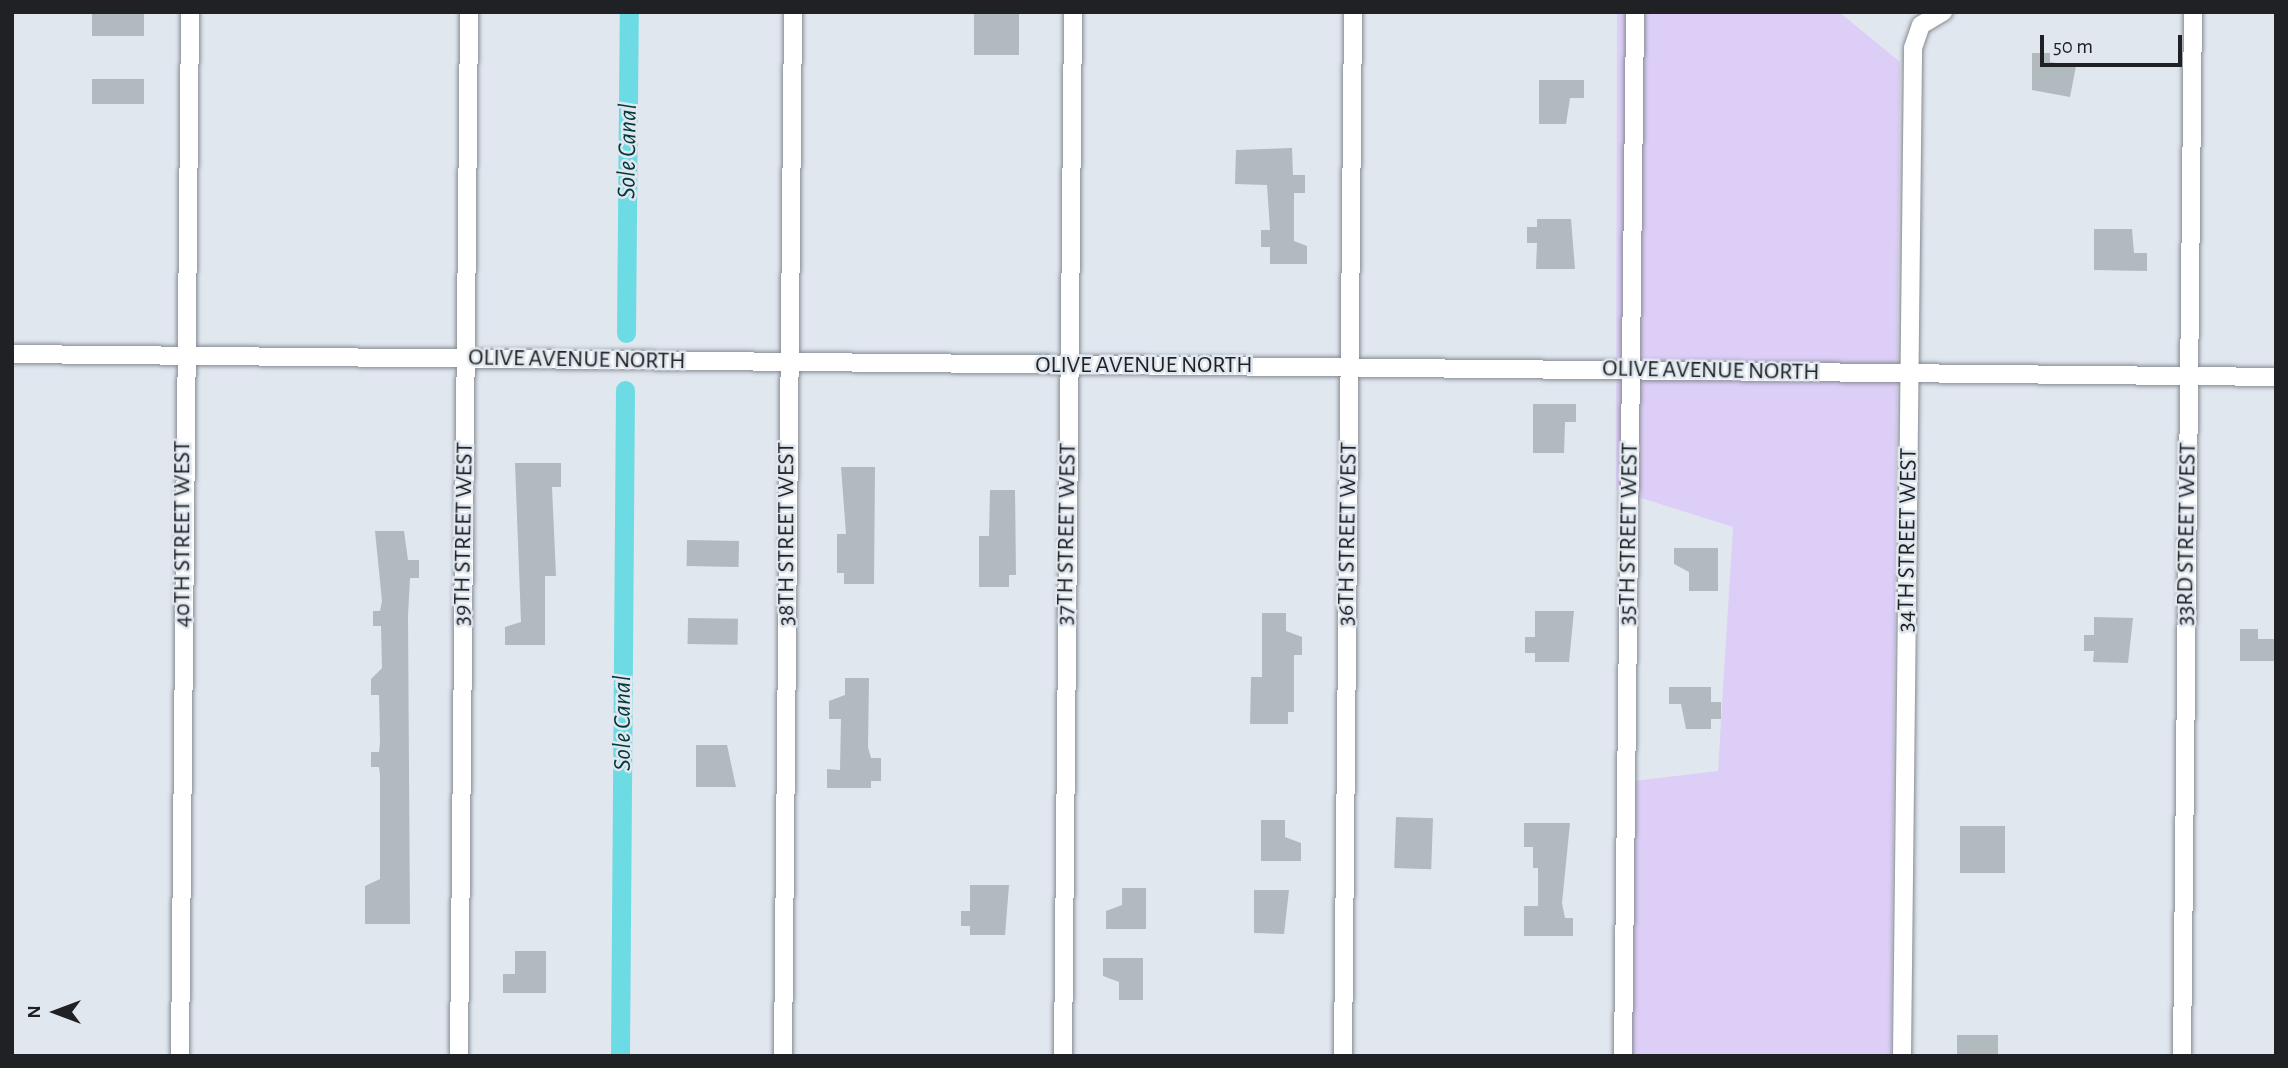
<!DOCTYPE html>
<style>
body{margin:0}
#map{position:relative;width:2288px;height:1068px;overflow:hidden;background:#e0e7ef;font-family:"Alegreya Sans",sans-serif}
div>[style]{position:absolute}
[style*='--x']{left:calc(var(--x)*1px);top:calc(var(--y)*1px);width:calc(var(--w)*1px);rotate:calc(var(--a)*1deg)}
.green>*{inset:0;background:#dccef7}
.canal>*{height:19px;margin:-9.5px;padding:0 9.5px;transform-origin:9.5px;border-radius:9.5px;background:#6ddbe3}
.building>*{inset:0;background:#b0babf;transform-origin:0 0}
.roads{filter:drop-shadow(0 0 2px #858b92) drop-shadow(0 0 2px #858b92)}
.minor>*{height:18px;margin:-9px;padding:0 9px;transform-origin:9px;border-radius:9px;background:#fff}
span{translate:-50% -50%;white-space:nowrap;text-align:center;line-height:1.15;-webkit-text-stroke:5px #e0e7ef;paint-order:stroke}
.street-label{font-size:24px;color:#1f2124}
.water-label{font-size:26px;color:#00383b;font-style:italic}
.frame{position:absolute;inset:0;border:14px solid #1f2124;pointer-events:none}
.north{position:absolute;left:21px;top:977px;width:70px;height:70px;-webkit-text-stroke:5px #e0e7ef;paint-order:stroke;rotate:270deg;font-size:19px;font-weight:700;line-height:28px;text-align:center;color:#1f2124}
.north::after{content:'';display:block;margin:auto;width:24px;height:32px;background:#1f2124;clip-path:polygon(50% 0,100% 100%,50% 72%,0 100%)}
.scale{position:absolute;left:2040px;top:35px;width:142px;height:32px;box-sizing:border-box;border:4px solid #1f2124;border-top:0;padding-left:9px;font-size:21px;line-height:24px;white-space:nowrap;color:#1f2124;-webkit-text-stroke:5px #e0e7ef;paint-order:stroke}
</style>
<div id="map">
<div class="green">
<div style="clip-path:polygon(1617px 12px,1839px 12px,1900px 62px,1891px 1056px,1619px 1056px,1617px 783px,1718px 771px,1733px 527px,1616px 490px)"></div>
</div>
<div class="canal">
<div style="--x:626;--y:333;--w:321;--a:-89.5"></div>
<div style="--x:620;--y:1056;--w:666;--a:-89.57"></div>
</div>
<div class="building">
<div style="left:92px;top:12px;width:52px;height:24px"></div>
<div style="left:974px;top:12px;width:45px;height:43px"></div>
<div style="clip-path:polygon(2032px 53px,2050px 53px,2050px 62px,2076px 66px,2070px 97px,2032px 90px)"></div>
<div style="left:92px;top:79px;width:52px;height:25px"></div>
<div style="clip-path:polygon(1539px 80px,1584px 80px,1584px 98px,1570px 98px,1566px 124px,1539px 124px)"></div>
<div style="clip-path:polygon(1292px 148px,1293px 175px,1305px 175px,1305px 193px,1294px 193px,1294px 241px,1307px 246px,1307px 264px,1270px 264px,1270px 247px,1261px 247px,1261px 230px,1270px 230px,1267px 185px,1235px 184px,1236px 150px)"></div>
<div style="clip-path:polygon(1537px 219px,1571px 219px,1575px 269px,1536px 269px,1537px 243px,1527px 243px,1527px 227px,1537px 227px)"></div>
<div style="clip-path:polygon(2094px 229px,2132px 229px,2134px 253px,2147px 253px,2147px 271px,2094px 270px)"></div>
<div style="clip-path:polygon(1533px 404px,1576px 404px,1576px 422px,1565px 422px,1564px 453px,1533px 453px)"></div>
<div style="clip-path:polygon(515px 463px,561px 463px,561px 487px,552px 487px,556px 576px,545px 576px,545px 645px,505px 645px,505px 627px,521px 622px)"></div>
<div style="clip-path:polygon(841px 467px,875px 467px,874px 584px,844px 584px,844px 573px,837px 573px,837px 534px,846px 534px)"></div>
<div style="clip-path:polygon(990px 490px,1015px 490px,1016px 575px,1009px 575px,1009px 587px,979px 587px,979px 536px,989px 536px)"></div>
<div style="clip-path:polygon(375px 531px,404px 531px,408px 560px,419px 560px,419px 578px,410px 578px,408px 616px,410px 924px,365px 924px,365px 886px,380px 879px,380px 775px,379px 767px,371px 767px,371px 752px,379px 752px,380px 742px,379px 695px,371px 695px,371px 679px,382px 668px,381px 626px,373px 626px,373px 611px,380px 611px,382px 601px)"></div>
<div style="left:687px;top:540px;width:52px;height:26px;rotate:1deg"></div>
<div style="clip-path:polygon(1674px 548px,1718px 548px,1718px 591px,1689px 591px,1689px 572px,1674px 564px)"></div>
<div style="clip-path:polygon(1535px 611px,1574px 611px,1569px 662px,1535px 662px,1535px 653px,1525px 653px,1525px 637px,1535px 637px)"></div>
<div style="clip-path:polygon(1262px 613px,1286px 613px,1286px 631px,1302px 637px,1302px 655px,1294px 655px,1294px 712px,1288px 712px,1288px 724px,1250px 724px,1251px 677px,1262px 677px)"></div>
<div style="clip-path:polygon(2094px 617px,2133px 618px,2128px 663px,2093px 662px,2094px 651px,2084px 651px,2084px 635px,2094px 635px)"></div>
<div style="left:688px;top:618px;width:50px;height:26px;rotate:1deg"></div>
<div style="clip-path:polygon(2240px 629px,2258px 629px,2258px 639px,2276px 639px,2276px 661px,2240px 661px)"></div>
<div style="clip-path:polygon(845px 678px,869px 678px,868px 747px,871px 758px,881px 758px,881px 781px,871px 781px,871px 788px,827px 788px,827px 769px,840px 770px,841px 719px,829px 719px,829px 701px,845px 695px)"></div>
<div style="clip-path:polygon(1669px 687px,1711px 687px,1711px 702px,1721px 702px,1721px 719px,1711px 719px,1711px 729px,1686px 729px,1681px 704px,1669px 704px)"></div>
<div style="clip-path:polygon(696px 745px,727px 745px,736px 787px,696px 787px)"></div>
<div style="left:1396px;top:817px;width:37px;height:51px;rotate:2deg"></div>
<div style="clip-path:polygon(1261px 820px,1285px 820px,1285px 837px,1301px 843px,1301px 861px,1261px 861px)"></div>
<div style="clip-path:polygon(1524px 823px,1570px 823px,1562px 903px,1565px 918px,1573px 918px,1573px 936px,1524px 936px,1524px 906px,1538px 906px,1538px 868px,1533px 868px,1533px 847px,1524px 847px)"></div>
<div style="left:1960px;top:826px;width:45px;height:47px"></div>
<div style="clip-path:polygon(970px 885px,1009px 885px,1005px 935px,970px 935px,970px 926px,961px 926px,961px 911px,970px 911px)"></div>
<div style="clip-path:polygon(1122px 888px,1146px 888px,1146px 929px,1106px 929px,1106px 911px,1122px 905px)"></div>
<div style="clip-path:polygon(1254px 890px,1289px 890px,1284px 934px,1254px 933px)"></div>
<div style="clip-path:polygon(515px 951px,546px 951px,546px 993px,503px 993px,503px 974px,515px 974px)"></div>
<div style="clip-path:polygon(1103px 958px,1143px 958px,1143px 1000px,1119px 1000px,1119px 982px,1103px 976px)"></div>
<div style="left:1957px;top:1035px;width:41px;height:22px"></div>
</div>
<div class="roads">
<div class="minor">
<div style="--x:12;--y:354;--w:2264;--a:0.58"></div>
<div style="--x:180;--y:1056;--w:1044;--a:-89.45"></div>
<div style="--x:459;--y:1056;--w:1044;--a:-89.45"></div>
<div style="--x:783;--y:1056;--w:1044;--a:-89.45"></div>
<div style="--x:1063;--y:1056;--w:1044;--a:-89.45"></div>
<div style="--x:1343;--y:1056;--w:1044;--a:-89.45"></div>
<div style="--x:1623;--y:1056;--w:1044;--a:-89.34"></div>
<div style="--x:1902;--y:1056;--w:1008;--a:-89.37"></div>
<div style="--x:1913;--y:48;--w:24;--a:-71"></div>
<div style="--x:1921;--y:25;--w:26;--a:-31"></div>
<div style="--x:2182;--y:1056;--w:1044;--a:-89.4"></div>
</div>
</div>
<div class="street-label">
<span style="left:577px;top:360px;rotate:1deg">OLIVE AVENUE NORTH</span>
<span style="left:1144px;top:366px">OLIVE AVENUE NORTH</span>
<span style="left:1711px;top:371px;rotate:1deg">OLIVE AVENUE NORTH</span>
<span style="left:183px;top:534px;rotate:-90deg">40TH STREET WEST</span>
<span style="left:464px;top:534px;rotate:-89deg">39TH STREET WEST</span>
<span style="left:787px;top:534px;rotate:-90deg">38TH STREET WEST</span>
<span style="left:1067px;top:534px;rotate:-89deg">37TH STREET WEST</span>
<span style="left:1348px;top:534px;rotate:-89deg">36TH STREET WEST</span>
<span style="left:1629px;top:534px;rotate:-89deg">35TH STREET WEST</span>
<span style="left:2187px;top:534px;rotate:-89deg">33RD STREET WEST</span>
<span style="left:1908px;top:540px;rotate:-89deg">34TH STREET WEST</span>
</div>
<div class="water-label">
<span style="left:628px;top:151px;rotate:-89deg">Sole Canal</span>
<span style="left:623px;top:723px;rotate:-90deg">Sole Canal</span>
</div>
<div class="frame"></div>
<div class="north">N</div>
<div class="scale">50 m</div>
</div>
